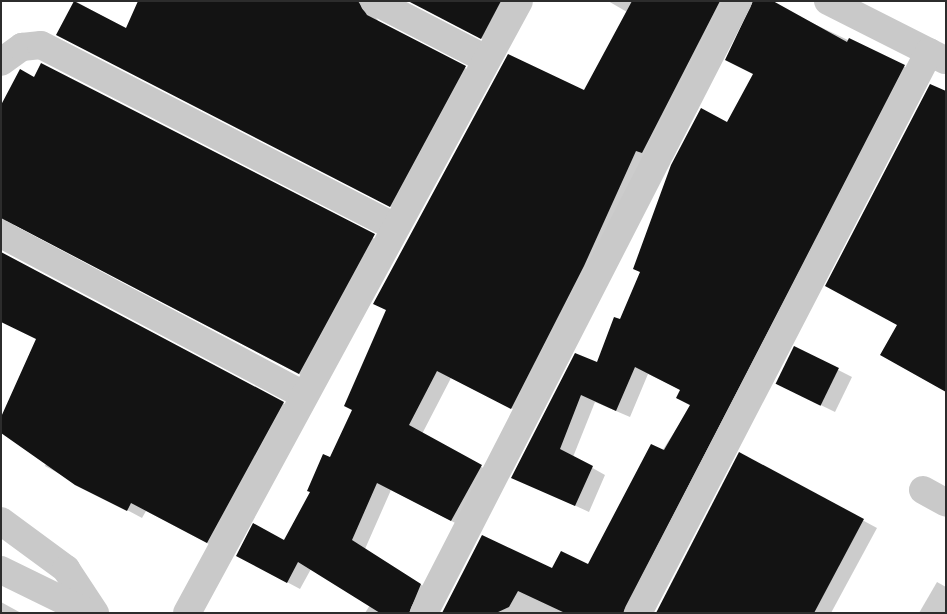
<!DOCTYPE html>
<style>
body{margin:0}
#map{position:relative;width:947px;height:614px;overflow:hidden;background:#fff;font-family:Mulish,sans-serif}
div>[style]{position:absolute}
[style*='--x']{left:calc(var(--x)*1px);top:calc(var(--y)*1px);width:calc(var(--w)*1px);rotate:calc(var(--a)*1deg)}
.shadow>*{inset:0;background:#0003}
.building>*{inset:0;background:#131313;transform-origin:0 0}
.minor>*{height:28px;margin:-14px;padding:0 14px;transform-origin:14px;border-radius:14px;background:#c9c9c9}
span{translate:-50% -50%;white-space:nowrap;text-align:center;line-height:1.15;-webkit-text-stroke:5px #fff;paint-order:stroke}
.frame{position:absolute;inset:0;border:2px solid #2c2c2c;pointer-events:none}
</style>
<div id="map">
<div class="shadow">
<div style="clip-path:polygon(75px 1px,126px 29px,140px 1px,376px 1px,371px 10px,379px 22px,478px 75px,403px 213px,58px 35px)"></div>
<div style="clip-path:polygon(410px 1px,518px 1px,494px 45px)"></div>
<div style="clip-path:polygon(608px 1px,737px 1px,525px 415px,451px 378px,422px 434px,494px 474px,465px 528px,391px 490px,365px 549px,434px 593px,425px 613px,365px 613px,370px 605px,311px 569px,300px 589px,251px 563px,284px 541px,330px 459px,353px 410px,388px 311px,374px 303px,585px 92px,627px 12px)"></div>
<div style="clip-path:polygon(753px 1px,766px 1px,917px 73px,640px 613px,443px 613px,553px 570px,589px 565px,691px 406px,677px 398px,681px 390px,648px 374px,630px 417px,595px 402px,573px 457px,605px 475px,589px 512px,513px 477px,597px 364px,754px 74px)"></div>
<div style="clip-path:polygon(1px 109px,387px 243px,312px 381px,15px 225px,1px 234px)"></div>
<div style="clip-path:polygon(795px 348px,852px 377px,835px 412px,790px 390px)"></div>
<div style="clip-path:polygon(283px 403px,298px 411px,222px 551px,146px 511px,142px 518px,45px 466px,47px 461px)"></div>
<div style="clip-path:polygon(740px 454px,877px 528px,831px 613px,657px 613px)"></div>
<div style="clip-path:polygon(937px 582px,946px 587px,946px 613px,919px 613px)"></div>
<div style="clip-path:polygon(1px 602px,21px 613px,1px 613px)"></div>
</div>
<div class="building">
<div style="clip-path:polygon(74px 1px,126px 28px,138px 1px,358px 1px,367px 15px,466px 66px,390px 207px,56px 35px)"></div>
<div style="clip-path:polygon(408px 1px,501px 1px,481px 39px)"></div>
<div style="clip-path:polygon(632px 1px,720px 1px,642px 153px,636px 151px,584px 266px,511px 409px,437px 371px,409px 425px,482px 465px,451px 521px,377px 483px,352px 540px,421px 584px,409px 613px,380px 613px,298px 562px,287px 583px,236px 556px,253px 523px,284px 540px,310px 492px,307px 491px,323px 454px,330px 457px,352px 410px,344px 406px,386px 310px,373px 304px,508px 54px,584px 90px)"></div>
<div style="clip-path:polygon(753px 1px,773px 1px,847px 42px,849px 38px,905px 65px,623px 613px,565px 613px,518px 591px,509px 607px,496px 613px,442px 613px,482px 535px,552px 568px,561px 551px,588px 564px,651px 444px,664px 450px,690px 405px,676px 398px,680px 390px,635px 367px,616px 411px,581px 395px,560px 449px,593px 466px,575px 506px,511px 478px,575px 353px,597px 362px,614px 317px,620px 319px,640px 272px,633px 269px,671px 165px,701px 108px,727px 122px,753px 74px,725px 60px)"></div>
<div style="clip-path:polygon(41px 63px,375px 234px,299px 374px,1px 218px,1px 105px,20px 69px,34px 77px)"></div>
<div style="clip-path:polygon(930px 84px,946px 91px,946px 392px,880px 355px,897px 325px,825px 286px)"></div>
<div style="clip-path:polygon(1px 252px,284px 402px,207px 543px,131px 503px,127px 511px,75px 485px,1px 433px,1px 417px,36px 339px,1px 322px)"></div>
<div style="left:794px;top:346px;width:50px;height:42px;rotate:26deg"></div>
<div style="clip-path:polygon(739px 452px,864px 519px,814px 613px,656px 613px)"></div>
</div>
<div class="minor">
<div style="--x:374;--y:1;--w:126;--a:27.4"></div>
<div style="--x:828;--y:1;--w:131;--a:26.8"></div>
<div style="--x:1;--y:62;--w:26;--a:-36"></div>
<div style="--x:22;--y:47;--w:19;--a:-6"></div>
<div style="--x:41;--y:45;--w:398;--a:27.2"></div>
<div style="--x:1;--y:234;--w:343;--a:28"></div>
<div style="--x:923;--y:490;--w:26;--a:29"></div>
<div style="--x:1;--y:521;--w:81;--a:36.4"></div>
<div style="--x:66;--y:569;--w:53;--a:56.6"></div>
<div style="--x:1;--y:570;--w:98;--a:26"></div>
<div style="--x:187;--y:613;--w:696;--a:-61.52"></div>
<div style="--x:424;--y:613;--w:688;--a:-62.84"></div>
<div style="--x:638;--y:613;--w:632;--a:-62.58"></div>
</div>
<div class="frame"></div>
</div>
